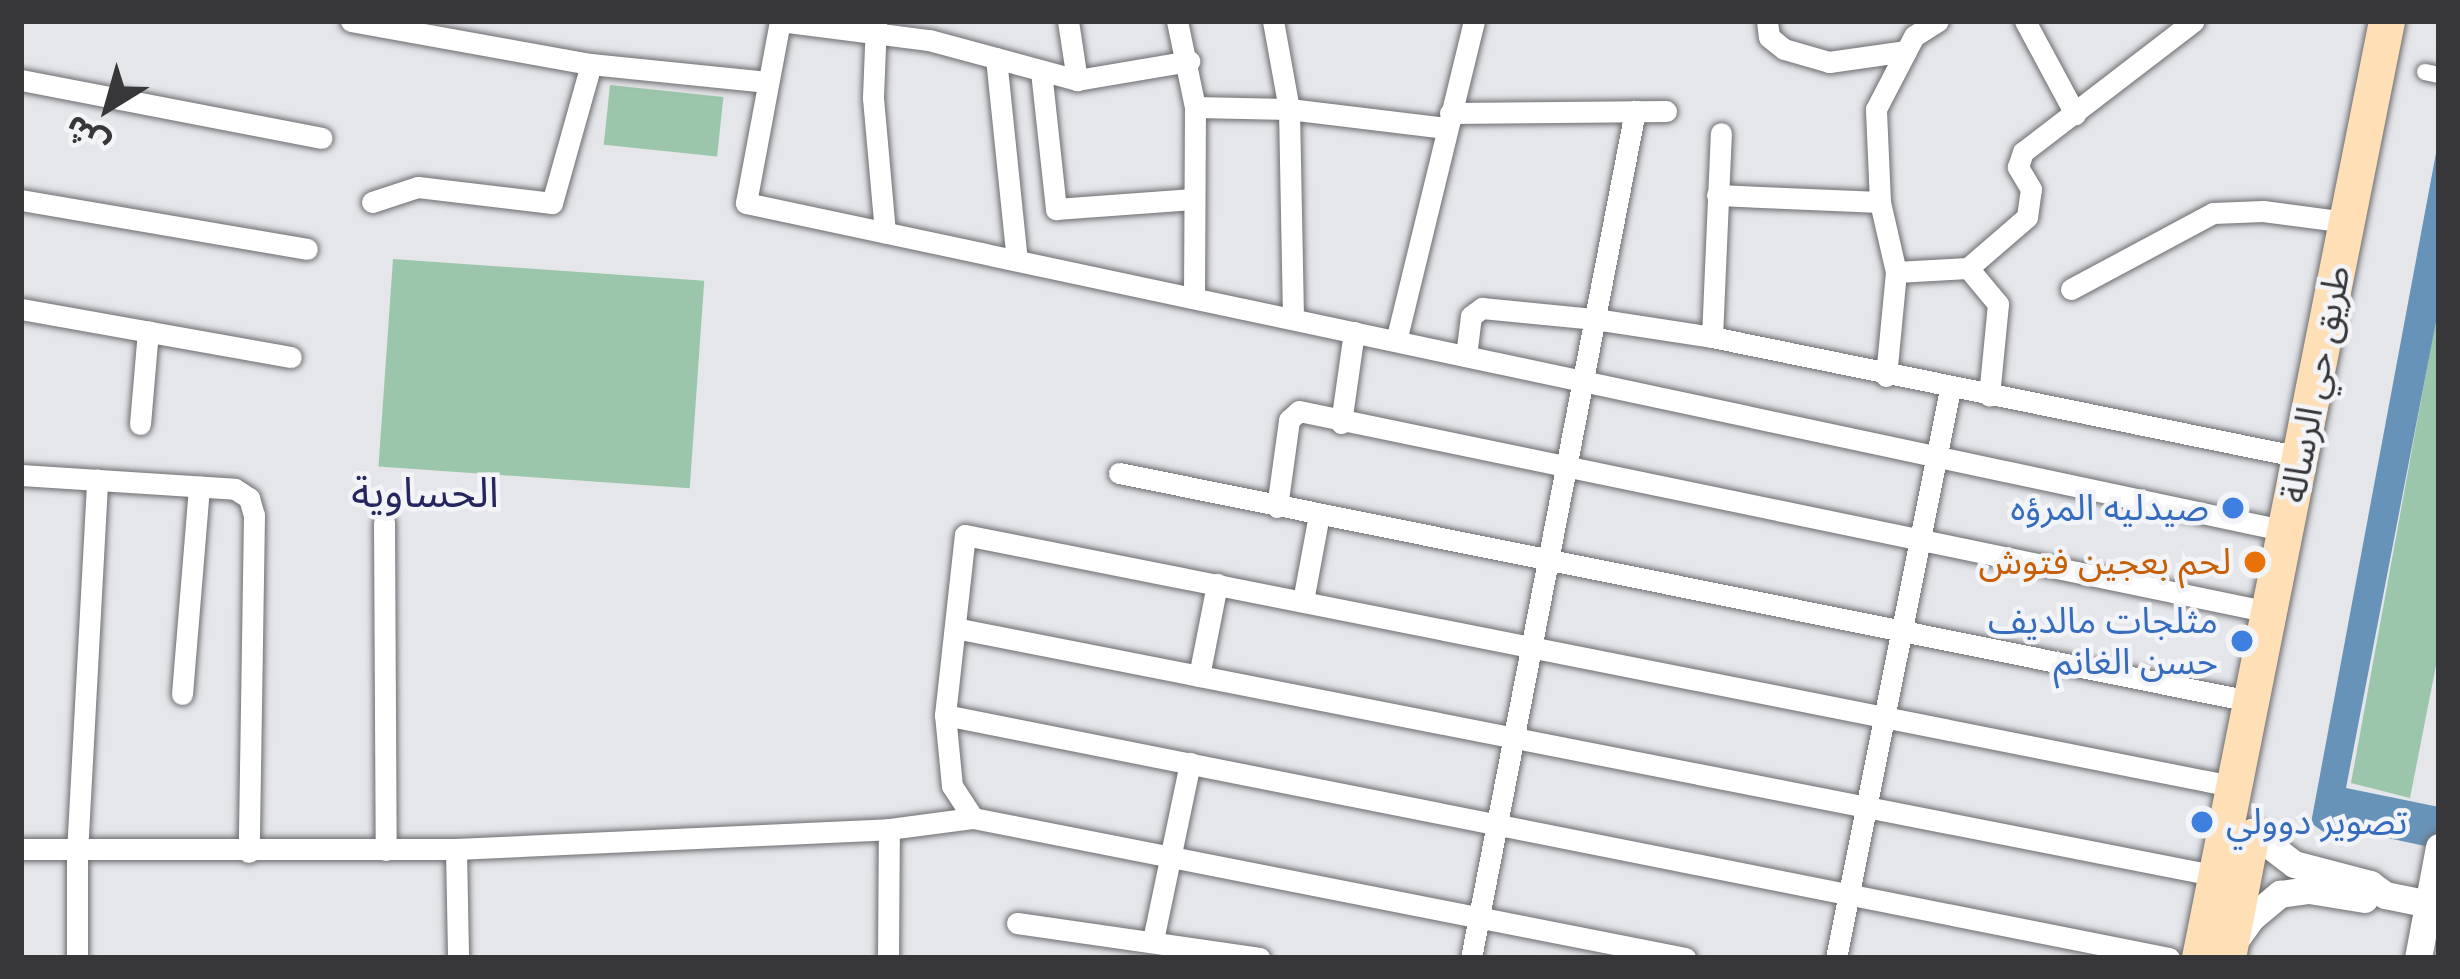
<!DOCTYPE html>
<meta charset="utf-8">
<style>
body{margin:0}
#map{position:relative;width:2460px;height:979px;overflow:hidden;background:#e5e6ea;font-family:Montserrat,"Noto Sans Arabic",sans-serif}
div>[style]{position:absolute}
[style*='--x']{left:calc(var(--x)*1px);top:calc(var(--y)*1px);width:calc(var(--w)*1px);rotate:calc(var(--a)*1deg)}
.green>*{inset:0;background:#9bc6ac;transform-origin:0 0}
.water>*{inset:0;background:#6893b8}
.roads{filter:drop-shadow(0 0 3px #6c6d70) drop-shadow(0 0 3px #6c6d70)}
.pedestrian>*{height:16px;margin:-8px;padding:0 8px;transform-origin:8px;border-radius:8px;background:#fff}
.minor>*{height:21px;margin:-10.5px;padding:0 10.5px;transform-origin:10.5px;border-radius:10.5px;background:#fff}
.tertiary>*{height:27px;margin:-13.5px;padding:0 13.5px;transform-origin:13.5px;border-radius:13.5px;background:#fff}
.primary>*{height:36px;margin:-18px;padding:0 18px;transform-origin:18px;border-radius:18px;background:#fedfb6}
.dots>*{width:33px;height:33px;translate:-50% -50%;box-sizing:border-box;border:6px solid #f3f4f8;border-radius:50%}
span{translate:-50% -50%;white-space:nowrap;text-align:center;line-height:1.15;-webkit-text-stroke:9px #f3f4f8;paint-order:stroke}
.street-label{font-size:36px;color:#373739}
.shop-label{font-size:36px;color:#366cbe}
.right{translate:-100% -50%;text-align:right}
.left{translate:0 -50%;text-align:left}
.food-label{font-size:36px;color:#c56008}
.quarter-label{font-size:42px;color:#25255f}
.frame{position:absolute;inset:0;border:24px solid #373739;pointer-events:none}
.north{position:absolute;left:48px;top:48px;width:120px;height:120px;-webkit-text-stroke:9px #f3f4f8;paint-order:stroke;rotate:217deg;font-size:33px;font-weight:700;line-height:48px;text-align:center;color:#373739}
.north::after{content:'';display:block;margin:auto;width:42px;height:54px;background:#373739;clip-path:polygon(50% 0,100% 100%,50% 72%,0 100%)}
</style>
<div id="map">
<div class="green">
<div style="left:610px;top:85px;width:114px;height:60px;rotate:6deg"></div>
<div style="left:393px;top:259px;width:312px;height:208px;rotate:4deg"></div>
<div style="clip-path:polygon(2439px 302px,2439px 650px,2410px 798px,2351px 783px)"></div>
</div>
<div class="water">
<div style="clip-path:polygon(2439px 137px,2439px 306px,2346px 788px,2439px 807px,2439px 849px,2341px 828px,2325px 833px,2311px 823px)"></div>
</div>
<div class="roads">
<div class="pedestrian">
<div style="--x:2425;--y:72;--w:14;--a:12"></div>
</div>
<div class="minor">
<div style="--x:351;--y:21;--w:244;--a:10.2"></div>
<div style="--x:591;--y:64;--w:177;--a:5.8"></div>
<div style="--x:780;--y:21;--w:185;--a:100.6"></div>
<div style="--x:746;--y:203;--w:1575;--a:12.02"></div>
<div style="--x:780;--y:21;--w:150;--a:7.3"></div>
<div style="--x:929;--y:40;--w:153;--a:15.1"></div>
<div style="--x:1077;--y:80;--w:114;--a:-9.6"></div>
<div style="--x:1068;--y:21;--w:60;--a:81.3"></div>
<div style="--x:1177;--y:21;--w:88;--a:78.2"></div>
<div style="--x:1195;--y:107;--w:191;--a:90.3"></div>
<div style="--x:1273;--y:21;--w:89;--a:79.7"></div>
<div style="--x:1289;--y:109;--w:210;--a:88.9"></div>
<div style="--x:1767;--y:21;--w:16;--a:83"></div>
<div style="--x:1769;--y:37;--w:19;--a:39"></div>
<div style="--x:1784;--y:49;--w:47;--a:16.1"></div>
<div style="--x:1829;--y:62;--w:78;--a:-8.1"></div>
<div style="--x:2025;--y:21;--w:106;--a:61.7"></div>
<div style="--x:876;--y:22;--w:76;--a:92.3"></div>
<div style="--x:873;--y:98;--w:135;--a:84.9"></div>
<div style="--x:996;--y:58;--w:203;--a:84.1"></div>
<div style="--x:1041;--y:71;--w:139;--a:83.8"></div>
<div style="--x:1056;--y:209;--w:137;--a:-4.2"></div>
<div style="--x:21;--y:80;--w:306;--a:10.9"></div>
<div style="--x:1195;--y:107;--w:94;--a:1.2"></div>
<div style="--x:1289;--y:109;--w:158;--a:6.9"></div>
<div style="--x:1450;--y:113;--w:216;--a:-0.5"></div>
<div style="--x:1717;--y:195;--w:163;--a:2.5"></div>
<div style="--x:21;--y:200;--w:290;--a:9.7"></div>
<div style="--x:372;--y:202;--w:48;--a:-18.1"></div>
<div style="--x:418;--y:187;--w:135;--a:6.8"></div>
<div style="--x:552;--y:203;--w:144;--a:-74.3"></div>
<div style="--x:1968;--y:268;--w:47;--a:50.2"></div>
<div style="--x:1998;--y:304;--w:92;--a:95.6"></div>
<div style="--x:1896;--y:272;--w:72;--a:-3.2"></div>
<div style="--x:1968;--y:268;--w:78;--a:-40.8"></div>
<div style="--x:2027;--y:217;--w:28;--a:-82"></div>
<div style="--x:2031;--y:189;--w:26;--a:-121"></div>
<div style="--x:2018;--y:167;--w:16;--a:-72"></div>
<div style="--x:2023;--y:152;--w:215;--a:-37.5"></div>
<div style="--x:2071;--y:289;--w:161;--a:-28.2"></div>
<div style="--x:2213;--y:213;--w:50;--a:-2.3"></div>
<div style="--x:2263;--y:211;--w:85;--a:7.5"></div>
<div style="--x:21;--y:309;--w:274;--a:10.1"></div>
<div style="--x:1712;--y:337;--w:204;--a:-87.5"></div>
<div style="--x:1396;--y:341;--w:329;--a:-76.3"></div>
<div style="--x:1466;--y:356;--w:40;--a:-82.9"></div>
<div style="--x:1471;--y:316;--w:14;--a:-36"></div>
<div style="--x:1482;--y:308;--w:114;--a:5.6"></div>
<div style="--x:1595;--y:319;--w:118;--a:8.7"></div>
<div style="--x:1712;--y:337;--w:600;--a:11.53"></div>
<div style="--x:1886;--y:376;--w:104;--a:-84.5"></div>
<div style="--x:1896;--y:272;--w:72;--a:-102.9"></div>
<div style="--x:1880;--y:202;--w:93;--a:-92.5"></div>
<div style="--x:1876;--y:109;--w:82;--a:-62.5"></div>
<div style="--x:1914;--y:36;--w:28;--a:-32"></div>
<div style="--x:1341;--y:423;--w:92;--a:-81.9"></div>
<div style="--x:140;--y:424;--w:93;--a:-85.1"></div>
<div style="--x:1119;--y:473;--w:1159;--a:11.4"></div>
<div style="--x:21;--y:475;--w:214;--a:3.7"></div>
<div style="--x:235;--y:489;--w:17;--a:33"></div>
<div style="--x:249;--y:498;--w:18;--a:74"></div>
<div style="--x:254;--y:515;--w:337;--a:90.9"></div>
<div style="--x:1277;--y:507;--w:88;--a:-82.1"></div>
<div style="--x:1289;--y:420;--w:13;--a:-42"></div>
<div style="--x:1299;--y:411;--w:992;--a:11.7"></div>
<div style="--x:384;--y:522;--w:328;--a:89.7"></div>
<div style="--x:1303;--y:601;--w:87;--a:-79.5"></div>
<div style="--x:955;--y:628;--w:1287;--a:11.11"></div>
<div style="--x:1199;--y:676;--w:94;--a:-78.9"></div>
<div style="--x:182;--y:694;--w:208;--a:-85.3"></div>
<div style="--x:945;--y:715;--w:1248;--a:11.23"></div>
<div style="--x:973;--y:818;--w:38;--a:-123"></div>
<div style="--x:952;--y:786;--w:71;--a:-95.6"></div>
<div style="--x:945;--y:715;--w:181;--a:-83.7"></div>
<div style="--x:965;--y:535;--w:1297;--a:11.21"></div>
<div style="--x:21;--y:849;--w:435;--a:0"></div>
<div style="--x:456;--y:849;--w:433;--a:-2.6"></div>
<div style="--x:889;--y:829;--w:85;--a:-7.5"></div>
<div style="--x:973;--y:818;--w:726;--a:11.12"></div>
<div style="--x:456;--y:849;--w:109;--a:88.9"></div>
<div style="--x:1017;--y:923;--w:245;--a:8.2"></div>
<div style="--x:1153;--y:940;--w:181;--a:-78.2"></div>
<div style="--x:77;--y:958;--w:105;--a:-90"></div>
<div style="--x:77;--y:853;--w:374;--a:-86.9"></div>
<div style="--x:888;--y:958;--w:129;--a:-89.6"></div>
<div style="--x:1471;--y:958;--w:863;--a:-79.04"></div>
<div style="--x:1836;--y:958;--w:580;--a:-78.67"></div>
</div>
<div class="tertiary">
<div style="--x:2252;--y:832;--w:53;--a:37.3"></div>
<div style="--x:2294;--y:864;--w:79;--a:14.7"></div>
<div style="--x:2370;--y:884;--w:19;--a:36"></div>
<div style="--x:2385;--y:895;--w:55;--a:11.5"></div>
<div style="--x:2233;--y:943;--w:31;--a:-54"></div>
<div style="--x:2251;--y:918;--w:38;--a:-40"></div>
<div style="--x:2280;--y:894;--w:29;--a:-8"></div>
<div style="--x:2309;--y:890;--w:56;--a:9.3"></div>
<div style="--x:2418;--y:958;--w:113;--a:-79.3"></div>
</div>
<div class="primary">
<div style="--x:2200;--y:958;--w:955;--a:-78.71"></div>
<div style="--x:2228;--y:958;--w:122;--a:-79.1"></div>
</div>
</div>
<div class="dots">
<div style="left:2233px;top:508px;background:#3f7fe0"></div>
<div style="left:2255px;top:562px;background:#e8710a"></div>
<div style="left:2242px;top:641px;background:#3f7fe0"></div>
<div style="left:2202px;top:822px;background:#3f7fe0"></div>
</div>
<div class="street-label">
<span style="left:2315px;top:384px;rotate:-79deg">طريق حي الرسالة</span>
</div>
<div class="shop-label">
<span class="right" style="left:2209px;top:508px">صيدليه المرؤه</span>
<span class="right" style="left:2218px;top:641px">مثلجات مالديف<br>حسن الغانم</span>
<span class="left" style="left:2226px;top:822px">تصوير دوولي</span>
</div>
<div class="food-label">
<span class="right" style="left:2231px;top:562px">لحم بعجين فتوش</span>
</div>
<div class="quarter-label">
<span style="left:425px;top:492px">الحساوية</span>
</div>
<div class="frame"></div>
<div class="north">ش</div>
</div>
